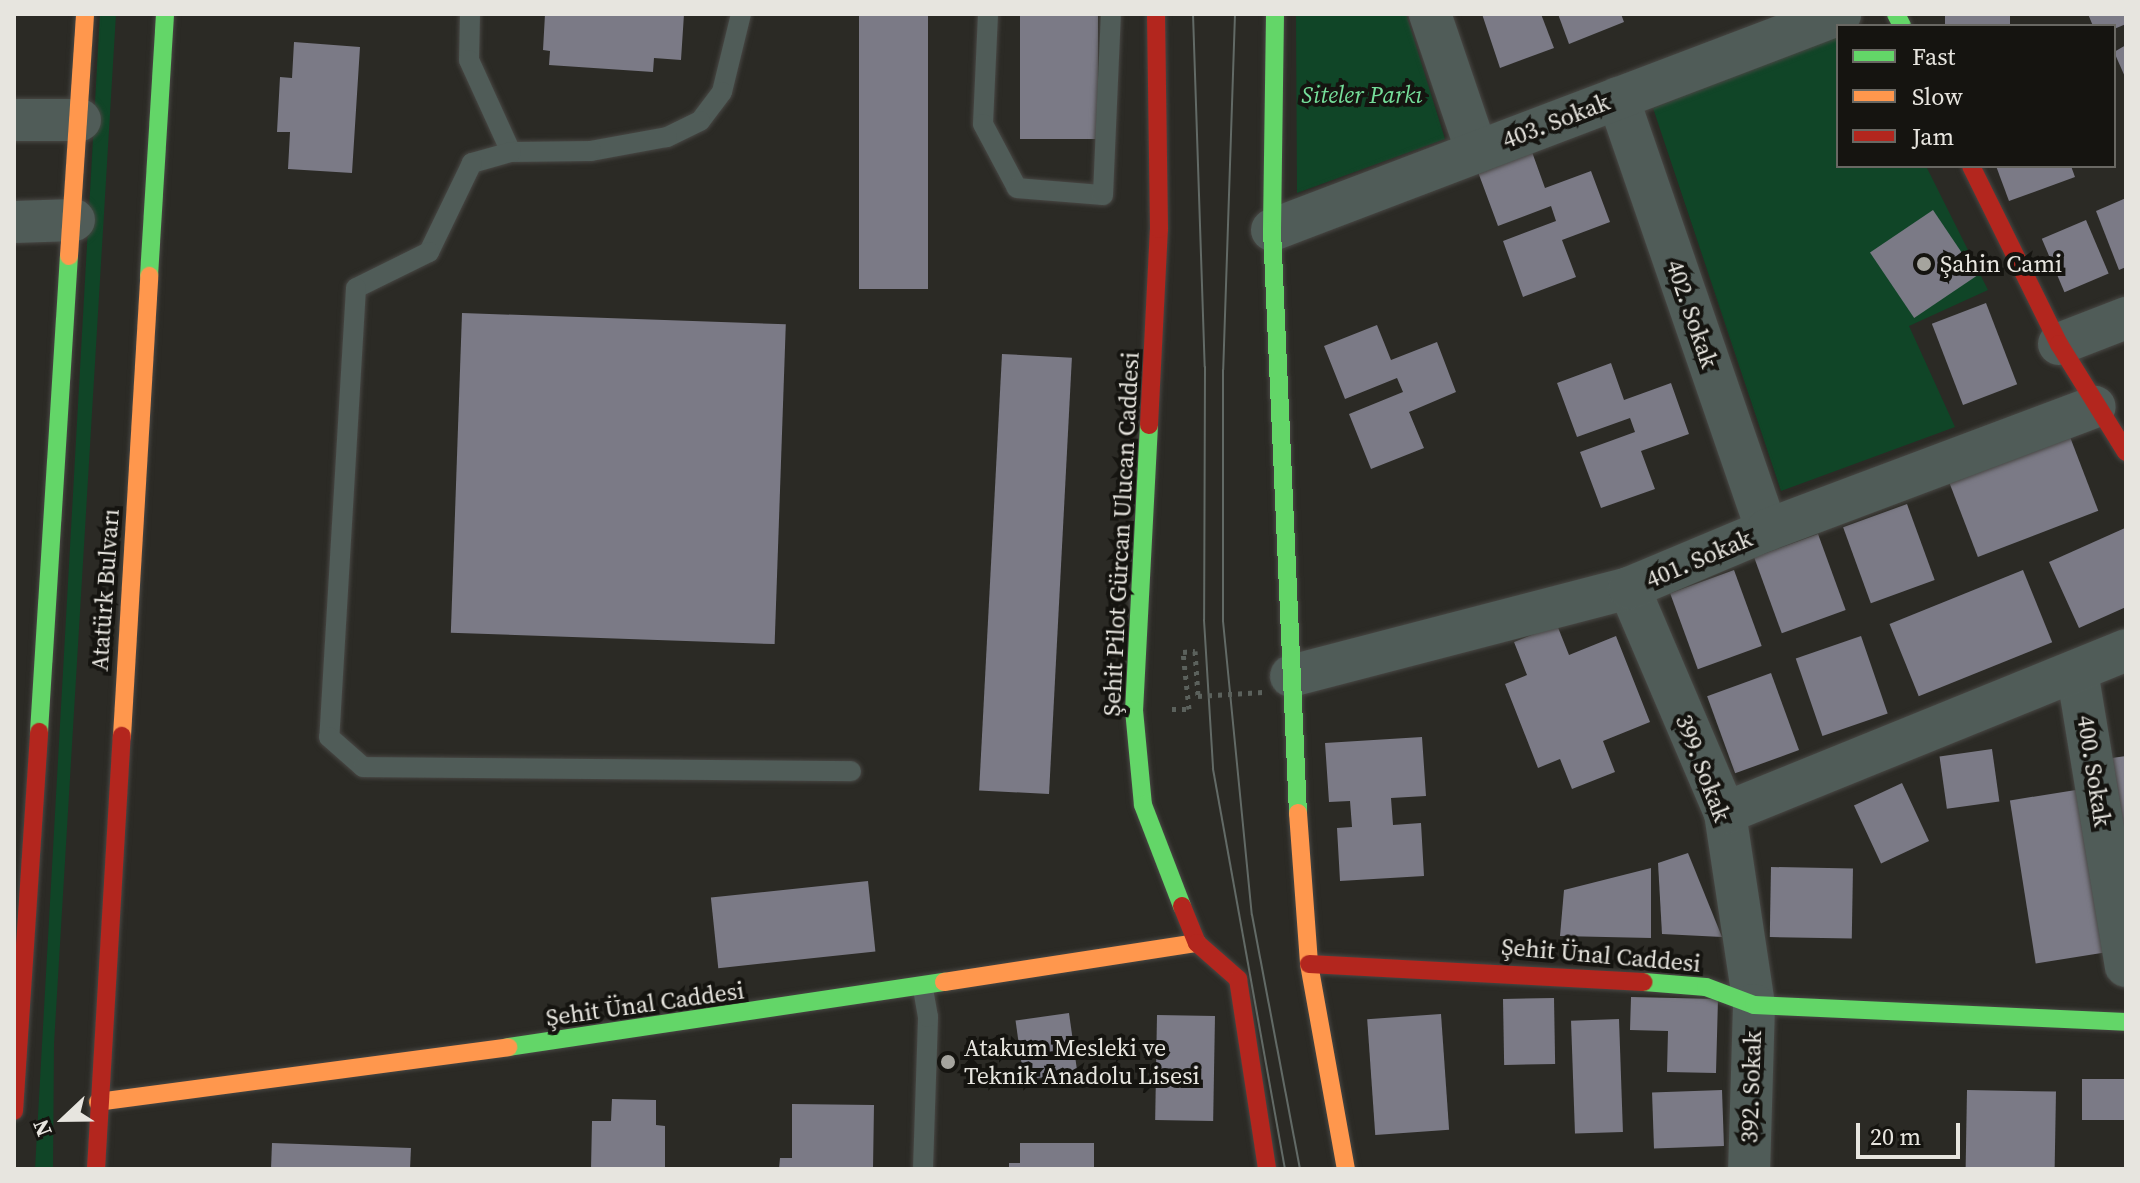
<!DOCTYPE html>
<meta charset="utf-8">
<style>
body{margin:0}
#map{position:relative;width:2140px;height:1183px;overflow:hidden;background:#2b2a25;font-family:"Source Serif 4",serif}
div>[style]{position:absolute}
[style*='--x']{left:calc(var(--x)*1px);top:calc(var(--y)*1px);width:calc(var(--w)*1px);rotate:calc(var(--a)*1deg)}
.green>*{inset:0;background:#104527}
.building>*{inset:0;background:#7b7a86;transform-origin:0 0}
.path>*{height:5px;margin-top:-2.5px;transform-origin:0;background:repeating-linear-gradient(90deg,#5b615c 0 4px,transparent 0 10px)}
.roads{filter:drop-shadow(0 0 2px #484744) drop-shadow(0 0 2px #484744)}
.lane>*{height:20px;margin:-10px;padding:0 10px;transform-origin:10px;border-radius:10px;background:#505c58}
.street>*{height:42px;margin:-21px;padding:0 21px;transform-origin:21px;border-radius:21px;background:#505c58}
.fast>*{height:18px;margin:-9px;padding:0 9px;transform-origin:9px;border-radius:9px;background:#63d668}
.slow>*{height:18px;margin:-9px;padding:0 9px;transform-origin:9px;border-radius:9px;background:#ff974d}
.jam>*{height:18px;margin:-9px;padding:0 9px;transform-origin:9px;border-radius:9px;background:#b3261e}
.tram>*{height:2px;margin:-1px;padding:0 1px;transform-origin:1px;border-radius:1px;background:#626a66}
.path-bridge>*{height:5px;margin-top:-2.5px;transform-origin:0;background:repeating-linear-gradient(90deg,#5b615c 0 4px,transparent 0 10px)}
.dots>*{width:22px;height:22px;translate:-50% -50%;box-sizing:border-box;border:4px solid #151410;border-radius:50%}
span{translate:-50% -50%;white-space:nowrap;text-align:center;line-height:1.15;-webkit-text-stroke:8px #151410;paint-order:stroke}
.park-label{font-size:24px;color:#75de9a;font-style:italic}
.street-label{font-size:24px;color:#e7e5df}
.poi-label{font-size:24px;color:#e7e5df}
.left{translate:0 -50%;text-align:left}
.frame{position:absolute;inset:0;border:16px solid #e7e5df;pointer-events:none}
.legend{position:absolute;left:1836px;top:24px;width:280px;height:144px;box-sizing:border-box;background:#151410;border:2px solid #696863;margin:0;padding:10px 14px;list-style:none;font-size:24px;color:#e7e5df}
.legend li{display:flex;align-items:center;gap:16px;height:40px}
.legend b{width:40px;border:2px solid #696863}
.north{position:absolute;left:24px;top:1079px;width:80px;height:80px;-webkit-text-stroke:6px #151410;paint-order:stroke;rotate:248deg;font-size:22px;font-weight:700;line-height:32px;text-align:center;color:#e7e5df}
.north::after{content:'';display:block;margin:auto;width:28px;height:36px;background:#e7e5df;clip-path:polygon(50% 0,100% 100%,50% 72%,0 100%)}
.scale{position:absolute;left:1856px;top:1123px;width:104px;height:36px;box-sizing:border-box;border:4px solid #e7e5df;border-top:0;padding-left:10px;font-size:24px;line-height:28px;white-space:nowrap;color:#e7e5df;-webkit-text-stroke:6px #151410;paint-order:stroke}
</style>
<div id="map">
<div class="green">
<div style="clip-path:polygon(100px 14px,116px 14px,54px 1044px,53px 1169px,35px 1169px)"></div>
<div style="clip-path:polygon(1296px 14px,1406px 14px,1445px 139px,1297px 193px)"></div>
<div style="clip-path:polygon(1838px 36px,1838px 166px,1926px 166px,1988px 290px,1909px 326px,1955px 427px,1781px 491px,1653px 108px)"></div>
</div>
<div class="building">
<div style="clip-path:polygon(545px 14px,684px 14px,681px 60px,654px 58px,653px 72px,549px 65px,550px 51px,543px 50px)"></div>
<div style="left:859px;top:14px;width:69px;height:275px"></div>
<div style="left:1020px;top:14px;width:78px;height:125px"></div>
<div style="clip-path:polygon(1482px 14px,1541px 14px,1554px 48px,1500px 68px)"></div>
<div style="clip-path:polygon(1558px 14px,1621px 14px,1624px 22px,1569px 44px)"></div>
<div style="left:1945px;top:14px;width:65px;height:13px"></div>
<div style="clip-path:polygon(2088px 14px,2126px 14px,2126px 24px,2114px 29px,2093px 26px)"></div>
<div style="clip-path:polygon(294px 42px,360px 47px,352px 173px,288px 169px,290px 132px,277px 132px,280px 77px,292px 78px)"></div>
<div style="clip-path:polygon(2126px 45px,2126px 79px,2114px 52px)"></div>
<div style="clip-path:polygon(1532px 152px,1545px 188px,1591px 171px,1610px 222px,1562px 240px,1576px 277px,1523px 297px,1503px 241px,1556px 221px,1551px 206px,1498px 226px,1478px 172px)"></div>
<div style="clip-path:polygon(1996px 166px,2071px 166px,2075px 177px,2009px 201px)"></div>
<div style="clip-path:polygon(2126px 198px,2126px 267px,2119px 270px,2096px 211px)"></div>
<div style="left:1933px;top:210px;width:79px;height:76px;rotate:56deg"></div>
<div style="left:2086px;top:220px;width:58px;height:48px;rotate:67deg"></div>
<div style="left:1986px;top:303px;width:87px;height:58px;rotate:69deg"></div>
<div style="left:462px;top:313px;width:324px;height:320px;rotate:2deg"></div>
<div style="clip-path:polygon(1377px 325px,1391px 360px,1437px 342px,1456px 392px,1409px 412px,1424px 448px,1371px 469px,1349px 414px,1403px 392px,1397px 378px,1345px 399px,1324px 346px)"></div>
<div style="left:1002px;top:354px;width:70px;height:437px;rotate:3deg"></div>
<div style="clip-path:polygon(1611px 363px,1624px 400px,1671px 383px,1689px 434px,1641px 451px,1655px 489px,1601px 508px,1580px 452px,1635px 432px,1630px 418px,1577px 437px,1557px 383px)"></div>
<div style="left:2070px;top:437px;width:79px;height:129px;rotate:69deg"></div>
<div style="left:1907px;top:504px;width:81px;height:68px;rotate:70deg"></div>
<div style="clip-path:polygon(2125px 528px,2126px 607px,2079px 628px,2049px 562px)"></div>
<div style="left:1818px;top:534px;width:81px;height:68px;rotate:70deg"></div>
<div style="left:1734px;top:570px;width:81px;height:68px;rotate:70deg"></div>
<div style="left:2023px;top:570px;width:78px;height:144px;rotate:68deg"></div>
<div style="clip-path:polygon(1557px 625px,1569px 655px,1616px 636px,1650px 722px,1603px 741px,1615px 772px,1572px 789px,1560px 759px,1538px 768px,1505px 684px,1527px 675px,1514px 642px)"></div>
<div style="left:1861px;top:636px;width:82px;height:69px;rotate:71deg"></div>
<div style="left:1771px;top:673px;width:82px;height:68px;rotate:70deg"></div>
<div style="clip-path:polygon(1422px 737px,1426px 796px,1391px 798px,1393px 825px,1421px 823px,1424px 876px,1340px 881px,1337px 828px,1352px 827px,1350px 801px,1329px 802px,1325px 743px)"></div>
<div style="left:1992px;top:749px;width:53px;height:53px;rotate:82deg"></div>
<div style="clip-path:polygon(2126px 756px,2126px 869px,2105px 759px)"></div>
<div style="left:1902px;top:783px;width:64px;height:53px;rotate:65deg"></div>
<div style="left:2082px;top:789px;width:165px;height:73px;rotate:81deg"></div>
<div style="clip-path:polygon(1688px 853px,1722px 937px,1662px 934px,1658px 863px)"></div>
<div style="left:1771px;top:867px;width:82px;height:70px;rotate:1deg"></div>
<div style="clip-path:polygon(1651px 868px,1651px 938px,1560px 936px,1564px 890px)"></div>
<div style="left:868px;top:881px;width:71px;height:158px;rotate:84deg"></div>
<div style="clip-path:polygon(1631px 997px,1718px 999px,1716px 1073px,1667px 1072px,1668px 1031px,1630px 1030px)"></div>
<div style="left:1554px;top:998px;width:66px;height:51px;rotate:89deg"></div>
<div style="left:1069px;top:1013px;width:60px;height:54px;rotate:82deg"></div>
<div style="left:1441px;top:1014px;width:116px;height:74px;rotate:86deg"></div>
<div style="left:1157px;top:1015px;width:58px;height:105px;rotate:1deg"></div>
<div style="left:1619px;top:1019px;width:113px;height:48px;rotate:88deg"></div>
<div style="left:2082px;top:1079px;width:44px;height:41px"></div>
<div style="left:1722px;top:1090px;width:56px;height:70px;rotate:88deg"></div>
<div style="left:1967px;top:1090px;width:89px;height:79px;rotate:1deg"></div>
<div style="clip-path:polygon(612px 1099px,656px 1100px,656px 1125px,665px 1126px,665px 1169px,591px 1169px,592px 1121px,611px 1121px)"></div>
<div style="clip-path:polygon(792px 1104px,874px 1105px,873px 1169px,779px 1169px,780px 1158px,792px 1158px)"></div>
<div style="clip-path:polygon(272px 1143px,411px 1148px,410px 1169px,271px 1169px)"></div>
<div style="clip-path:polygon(1020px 1143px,1094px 1143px,1094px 1169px,1009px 1169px,1009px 1163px,1020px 1163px)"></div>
</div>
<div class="path">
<div style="--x:1172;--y:709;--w:17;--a:0"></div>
<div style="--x:1189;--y:709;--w:57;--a:-96"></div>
<div style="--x:1183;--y:652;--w:12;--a:-5"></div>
<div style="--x:1195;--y:651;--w:45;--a:86.2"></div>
</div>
<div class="roads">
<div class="lane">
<div style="--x:470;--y:14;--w:46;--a:91.2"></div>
<div style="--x:469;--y:60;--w:101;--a:65.5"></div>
<div style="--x:741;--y:14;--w:80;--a:103.7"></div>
<div style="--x:722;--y:92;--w:36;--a:127"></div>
<div style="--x:700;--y:121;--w:37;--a:154"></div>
<div style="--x:667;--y:137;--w:77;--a:169.6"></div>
<div style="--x:591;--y:151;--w:80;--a:179.3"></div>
<div style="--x:511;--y:152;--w:41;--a:164.2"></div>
<div style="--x:472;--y:163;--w:99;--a:115.8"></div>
<div style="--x:429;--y:252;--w:81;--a:153.7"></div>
<div style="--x:356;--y:288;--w:450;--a:93.4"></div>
<div style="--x:329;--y:737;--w:45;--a:41.4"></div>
<div style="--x:363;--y:767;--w:488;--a:0.5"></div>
<div style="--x:988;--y:14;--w:110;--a:92.6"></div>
<div style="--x:983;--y:124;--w:72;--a:62"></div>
<div style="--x:1017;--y:188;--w:86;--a:4.7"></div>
<div style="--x:1103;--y:195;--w:181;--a:-87.5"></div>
<div style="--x:923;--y:1169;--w:152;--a:-88.1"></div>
<div style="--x:928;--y:1017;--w:29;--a:-100"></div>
</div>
<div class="street">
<div style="--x:1430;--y:14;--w:146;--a:71.2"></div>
<div style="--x:1618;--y:98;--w:457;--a:71"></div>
<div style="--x:14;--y:120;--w:66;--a:0"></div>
<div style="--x:14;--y:222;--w:60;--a:-1.9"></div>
<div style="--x:1272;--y:230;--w:608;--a:-20.82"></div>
<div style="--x:2059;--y:344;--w:72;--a:-21.2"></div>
<div style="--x:1629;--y:588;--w:245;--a:66.9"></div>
<div style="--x:1725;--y:813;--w:194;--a:81.4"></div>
<div style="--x:1754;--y:1005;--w:164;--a:91.7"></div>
<div style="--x:2077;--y:671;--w:299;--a:80.6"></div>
<div style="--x:1291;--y:676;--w:349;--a:-14.6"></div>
<div style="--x:1629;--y:588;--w:150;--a:-22.8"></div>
<div style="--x:1767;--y:530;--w:350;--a:-20.6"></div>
<div style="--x:1725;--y:813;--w:433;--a:-22.1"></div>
</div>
<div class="fast">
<div style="--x:1275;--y:14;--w:216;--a:90.8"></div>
<div style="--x:1272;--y:230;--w:584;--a:87.45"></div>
<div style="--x:1896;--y:14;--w:13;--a:63"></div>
<div style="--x:149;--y:276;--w:262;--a:-86.5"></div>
<div style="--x:1149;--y:425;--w:285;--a:93"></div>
<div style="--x:1134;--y:710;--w:95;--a:84.6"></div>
<div style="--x:1143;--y:805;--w:108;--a:68.9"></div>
<div style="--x:39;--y:732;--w:477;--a:-86.4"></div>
<div style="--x:1644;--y:982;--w:62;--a:4.6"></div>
<div style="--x:1706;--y:987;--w:51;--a:20.6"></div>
<div style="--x:1754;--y:1005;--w:372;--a:2.6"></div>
<div style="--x:508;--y:1047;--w:441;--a:-8.5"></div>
</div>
<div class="slow">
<div style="--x:69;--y:256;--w:243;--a:-86.2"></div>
<div style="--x:122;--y:736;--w:461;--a:-86.6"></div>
<div style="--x:1298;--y:813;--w:151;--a:85.8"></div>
<div style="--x:1309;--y:964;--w:208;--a:79.8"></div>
<div style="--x:944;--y:982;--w:256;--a:-8.8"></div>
<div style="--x:98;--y:1102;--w:414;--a:-7.6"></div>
</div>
<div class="jam">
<div style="--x:1971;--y:166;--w:199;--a:63.7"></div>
<div style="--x:2059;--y:344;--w:127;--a:58.2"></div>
<div style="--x:1149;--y:425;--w:196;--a:-87.1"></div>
<div style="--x:1159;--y:229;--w:215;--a:-90.8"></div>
<div style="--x:1182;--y:906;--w:40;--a:68"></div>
<div style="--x:1197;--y:943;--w:55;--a:41.3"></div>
<div style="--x:1238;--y:979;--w:192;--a:81.3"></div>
<div style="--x:1309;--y:964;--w:335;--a:3.1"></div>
<div style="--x:14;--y:1111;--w:380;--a:-86.2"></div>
<div style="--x:96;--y:1169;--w:434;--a:-86.6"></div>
</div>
</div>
<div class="tram">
<div style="--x:1193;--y:14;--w:353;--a:88.1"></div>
<div style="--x:1205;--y:367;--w:253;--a:90.2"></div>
<div style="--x:1204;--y:620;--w:149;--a:86.5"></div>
<div style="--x:1213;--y:769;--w:406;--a:79.8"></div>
<div style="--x:1235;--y:14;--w:356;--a:91.9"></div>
<div style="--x:1223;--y:370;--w:251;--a:90"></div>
<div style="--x:1223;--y:621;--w:295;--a:84.4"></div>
<div style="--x:1252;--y:915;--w:258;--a:79.3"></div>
</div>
<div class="path-bridge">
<div style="--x:1198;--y:696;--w:65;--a:-3.5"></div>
</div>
<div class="dots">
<div style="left:1924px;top:264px;background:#a5a49e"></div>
<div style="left:948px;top:1062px;background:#a5a49e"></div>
</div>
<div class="park-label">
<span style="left:1362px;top:95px">Siteler Parkı</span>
</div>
<div class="street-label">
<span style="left:1556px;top:121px;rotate:-21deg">403. Sokak</span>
<span style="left:1692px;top:314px;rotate:71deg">402. Sokak</span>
<span style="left:1121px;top:534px;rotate:-87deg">Şehit Pilot Gürcan Ulucan Caddesi</span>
<span style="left:1699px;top:559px;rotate:-23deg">401. Sokak</span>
<span style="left:105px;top:590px;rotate:-86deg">Atatürk Bulvarı</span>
<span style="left:1703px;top:768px;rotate:69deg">399. Sokak</span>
<span style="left:2094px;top:771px;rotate:81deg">400. Sokak</span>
<span style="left:1601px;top:955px;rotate:5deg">Şehit Ünal Caddesi</span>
<span style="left:645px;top:1004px;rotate:-8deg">Şehit Ünal Caddesi</span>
<span style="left:1751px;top:1087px;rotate:-88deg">392. Sokak</span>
</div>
<div class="poi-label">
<span class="left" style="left:1940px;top:264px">Şahin Cami</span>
<span class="left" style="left:964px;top:1062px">Atakum Mesleki ve<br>Teknik Anadolu Lisesi</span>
</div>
<div class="frame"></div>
<ul class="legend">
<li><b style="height:10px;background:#63d668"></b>Fast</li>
<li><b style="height:10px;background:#ff974d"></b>Slow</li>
<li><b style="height:10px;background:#b3261e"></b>Jam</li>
</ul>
<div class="north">N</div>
<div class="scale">20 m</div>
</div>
